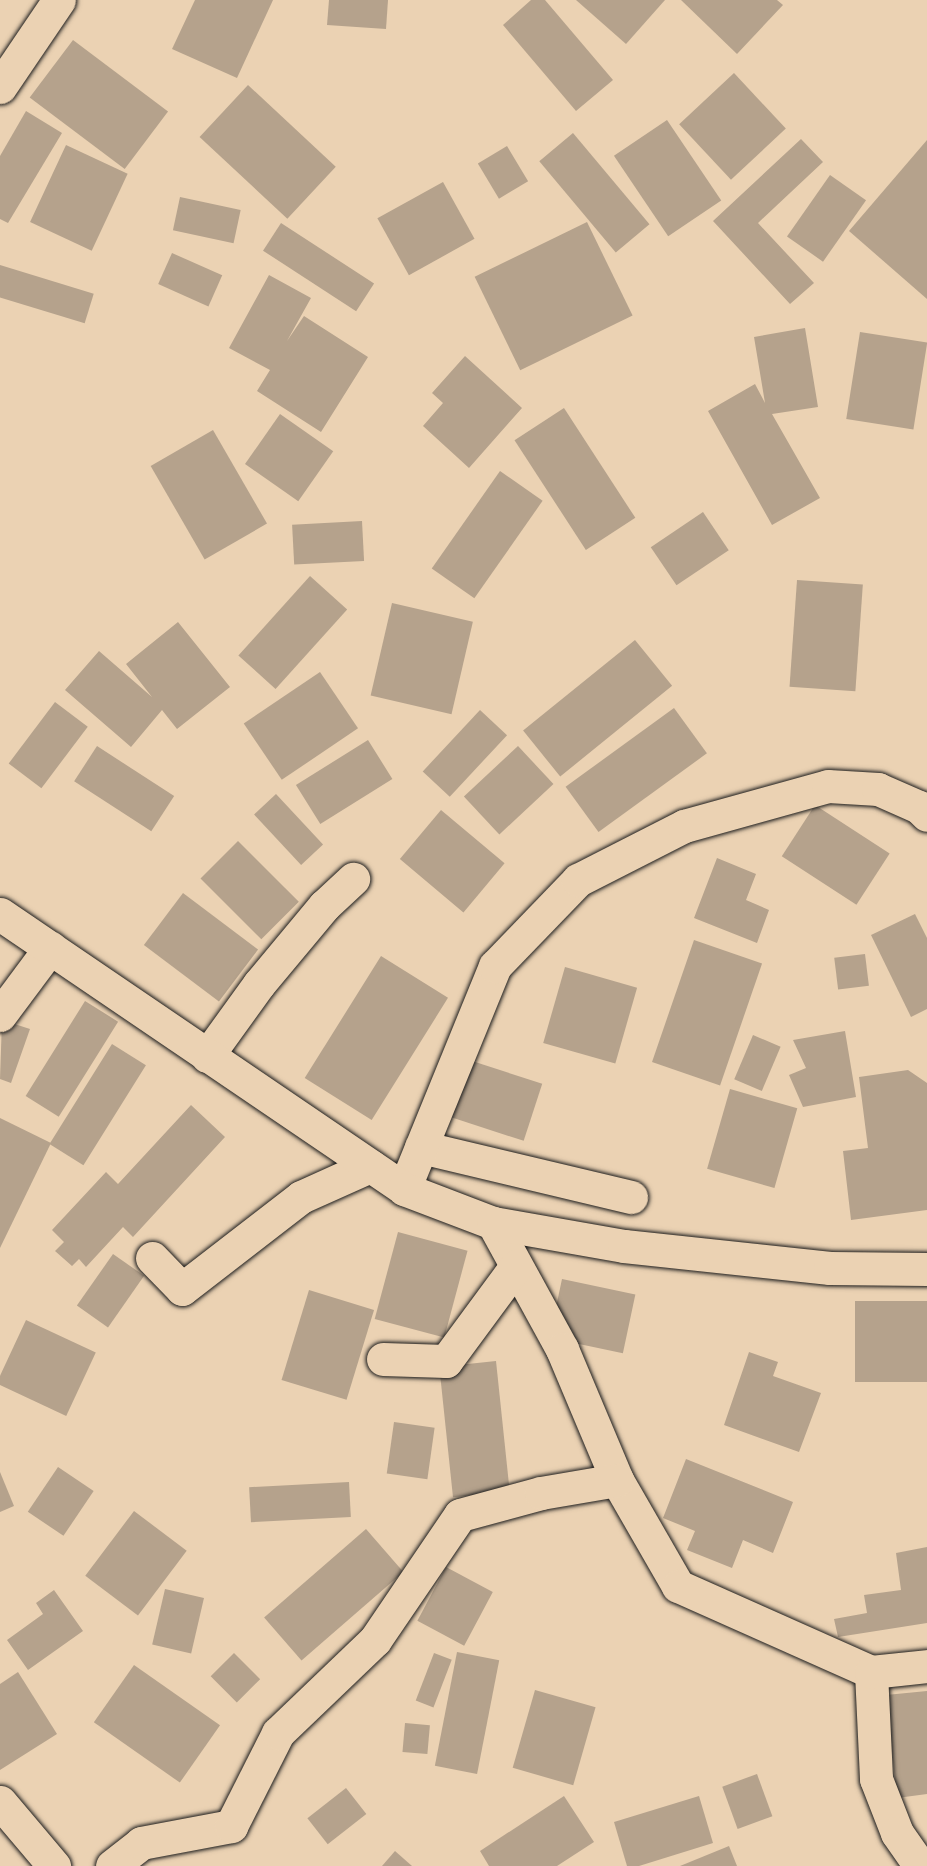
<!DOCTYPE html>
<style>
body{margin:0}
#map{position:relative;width:927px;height:1866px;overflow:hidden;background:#ebd2b3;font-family:Kalam,sans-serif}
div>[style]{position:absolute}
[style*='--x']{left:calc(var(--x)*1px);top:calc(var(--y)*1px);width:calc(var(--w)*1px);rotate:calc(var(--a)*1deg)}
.building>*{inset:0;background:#b5a28c;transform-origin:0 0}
.roads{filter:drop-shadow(0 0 2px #1c1c1c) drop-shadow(0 0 2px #1c1c1c)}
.street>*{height:33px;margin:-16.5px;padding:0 16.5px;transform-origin:16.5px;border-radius:16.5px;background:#ebd2b3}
.secondary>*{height:33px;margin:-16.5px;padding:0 16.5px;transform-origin:16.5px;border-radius:16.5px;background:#ebd2b3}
span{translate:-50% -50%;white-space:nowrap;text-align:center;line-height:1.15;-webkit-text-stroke:5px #ebd2b3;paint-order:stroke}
</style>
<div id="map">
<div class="building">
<div style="clip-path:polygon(195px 0,273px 0,237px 78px,172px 49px)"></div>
<div style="clip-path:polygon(329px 0,388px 0,386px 29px,327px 25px)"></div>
<div style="clip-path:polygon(531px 0,545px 0,613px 80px,576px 111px,503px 25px)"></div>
<div style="clip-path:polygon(576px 0,665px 0,626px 44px)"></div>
<div style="clip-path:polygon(681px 0,777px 0,783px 5px,737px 54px)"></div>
<div style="left:73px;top:40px;width:119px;height:72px;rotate:37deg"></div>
<div style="left:734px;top:73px;width:76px;height:75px;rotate:47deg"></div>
<div style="left:248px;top:85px;width:120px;height:71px;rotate:43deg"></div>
<div style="clip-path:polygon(26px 111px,62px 133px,8px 223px,0 219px,0 156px)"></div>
<div style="left:667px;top:120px;width:97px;height:64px;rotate:56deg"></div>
<div style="left:573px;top:133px;width:119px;height:44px;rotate:50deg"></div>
<div style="clip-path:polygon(801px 139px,823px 162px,758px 223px,814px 283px,790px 304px,713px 221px)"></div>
<div style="clip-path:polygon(927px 140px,927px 299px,849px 231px)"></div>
<div style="left:66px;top:145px;width:68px;height:85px;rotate:25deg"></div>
<div style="left:507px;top:146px;width:41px;height:34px;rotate:59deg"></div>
<div style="left:830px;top:175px;width:44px;height:75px;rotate:35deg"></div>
<div style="left:443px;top:182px;width:65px;height:75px;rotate:61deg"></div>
<div style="left:180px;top:197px;width:62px;height:34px;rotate:12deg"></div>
<div style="left:587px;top:222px;width:104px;height:125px;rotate:64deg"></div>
<div style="left:281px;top:223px;width:111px;height:33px;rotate:33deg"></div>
<div style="left:172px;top:253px;width:55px;height:34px;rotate:24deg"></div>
<div style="left:0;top:265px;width:98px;height:31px;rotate:17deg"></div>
<div style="clip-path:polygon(269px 275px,311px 298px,287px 341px,304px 316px,368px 357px,321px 432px,257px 391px,270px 370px,229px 348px)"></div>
<div style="clip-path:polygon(805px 328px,818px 407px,772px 414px,820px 498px,772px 525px,708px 411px,755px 384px,765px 403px,754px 337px)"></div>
<div style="left:860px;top:332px;width:68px;height:88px;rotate:9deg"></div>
<div style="clip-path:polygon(465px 356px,522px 408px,469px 468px,423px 426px,443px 403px,432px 393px)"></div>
<div style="left:564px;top:408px;width:131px;height:59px;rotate:57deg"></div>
<div style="left:280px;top:414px;width:65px;height:61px;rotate:35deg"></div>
<div style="left:213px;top:430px;width:108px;height:72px;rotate:60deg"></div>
<div style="left:500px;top:471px;width:52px;height:119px;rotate:35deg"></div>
<div style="left:703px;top:512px;width:46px;height:63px;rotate:56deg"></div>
<div style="left:362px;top:521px;width:40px;height:70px;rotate:87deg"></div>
<div style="left:310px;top:576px;width:50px;height:107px;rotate:42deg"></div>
<div style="left:797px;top:580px;width:66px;height:107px;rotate:4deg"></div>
<div style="left:392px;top:603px;width:83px;height:95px;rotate:13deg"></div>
<div style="clip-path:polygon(178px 622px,230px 687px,177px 729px,162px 710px,131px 747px,65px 690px,99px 651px,152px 697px,126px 664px)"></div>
<div style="left:635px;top:640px;width:59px;height:144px;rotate:51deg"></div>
<div style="left:320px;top:672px;width:68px;height:92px;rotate:56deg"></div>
<div style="left:55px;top:702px;width:41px;height:77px;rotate:37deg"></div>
<div style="left:674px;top:708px;width:56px;height:134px;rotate:54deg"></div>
<div style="left:480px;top:710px;width:37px;height:84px;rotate:43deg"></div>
<div style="left:368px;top:740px;width:46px;height:85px;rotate:58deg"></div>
<div style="left:97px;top:746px;width:92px;height:42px;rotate:33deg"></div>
<div style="left:518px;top:746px;width:52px;height:74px;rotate:47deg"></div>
<div style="left:276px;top:794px;width:69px;height:30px;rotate:47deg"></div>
<div style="left:815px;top:805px;width:89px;height:61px;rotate:33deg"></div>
<div style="left:441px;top:810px;width:83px;height:64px;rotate:40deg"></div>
<div style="left:238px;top:841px;width:86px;height:53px;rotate:45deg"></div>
<div style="clip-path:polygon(717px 858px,756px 874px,746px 900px,769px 910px,757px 943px,694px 918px)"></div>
<div style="left:183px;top:893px;width:94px;height:65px;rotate:37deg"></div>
<div style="clip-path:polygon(915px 914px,927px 938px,927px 1009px,911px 1017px,871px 935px)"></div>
<div style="left:694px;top:940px;width:72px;height:129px;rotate:19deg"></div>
<div style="left:865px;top:954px;width:32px;height:31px;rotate:83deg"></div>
<div style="left:381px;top:956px;width:79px;height:144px;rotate:32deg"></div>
<div style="left:565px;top:967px;width:75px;height:79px;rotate:16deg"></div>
<div style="left:85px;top:1001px;width:39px;height:112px;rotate:32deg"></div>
<div style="clip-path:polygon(2px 1020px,30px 1029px,11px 1083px,0 1079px)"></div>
<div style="clip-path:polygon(845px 1031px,856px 1097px,803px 1107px,789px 1075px,806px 1068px,793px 1040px)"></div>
<div style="left:753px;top:1035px;width:30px;height:48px;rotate:23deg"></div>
<div style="left:112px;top:1044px;width:40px;height:118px;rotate:32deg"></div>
<div style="left:469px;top:1060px;width:77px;height:60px;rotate:18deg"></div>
<div style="clip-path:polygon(908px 1070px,927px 1083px,927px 1210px,851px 1220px,843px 1151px,868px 1148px,859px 1077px)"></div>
<div style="left:730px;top:1089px;width:70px;height:83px;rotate:16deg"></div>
<div style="clip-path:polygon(191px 1105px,225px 1137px,133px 1237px,123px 1227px,86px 1267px,79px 1259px,72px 1266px,55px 1251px,64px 1242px,52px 1230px,106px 1172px,118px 1184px)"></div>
<div style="clip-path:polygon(0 1118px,51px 1143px,0 1248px)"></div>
<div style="left:398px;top:1232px;width:72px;height:90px;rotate:15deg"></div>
<div style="left:113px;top:1254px;width:38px;height:63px;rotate:35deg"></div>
<div style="left:562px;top:1279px;width:75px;height:60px;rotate:12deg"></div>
<div style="left:309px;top:1290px;width:68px;height:94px;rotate:17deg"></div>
<div style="left:927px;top:1301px;width:81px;height:72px;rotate:90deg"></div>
<div style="left:26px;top:1320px;width:77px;height:70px;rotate:25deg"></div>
<div style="clip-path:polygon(749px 1352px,778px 1362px,773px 1376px,821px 1393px,799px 1452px,724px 1425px)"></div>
<div style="left:496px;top:1361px;width:131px;height:57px;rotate:84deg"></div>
<div style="left:394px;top:1422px;width:41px;height:52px;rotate:8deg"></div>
<div style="clip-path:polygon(686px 1459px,793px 1502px,773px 1553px,743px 1540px,732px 1568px,687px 1550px,695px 1531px,663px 1518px)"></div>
<div style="left:58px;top:1467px;width:43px;height:54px;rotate:34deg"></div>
<div style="clip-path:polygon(0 1472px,14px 1506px,0 1512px)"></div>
<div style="left:349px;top:1482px;width:35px;height:100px;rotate:87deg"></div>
<div style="left:134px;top:1511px;width:66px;height:81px;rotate:37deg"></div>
<div style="left:366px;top:1529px;width:57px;height:135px;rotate:49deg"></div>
<div style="clip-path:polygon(927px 1547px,927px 1623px,838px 1637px,834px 1619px,867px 1613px,864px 1595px,901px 1590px,896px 1553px)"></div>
<div style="left:446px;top:1567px;width:53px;height:61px;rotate:28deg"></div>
<div style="left:165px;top:1589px;width:40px;height:57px;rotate:13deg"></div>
<div style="clip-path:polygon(54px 1590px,83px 1631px,28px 1670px,7px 1640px,43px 1614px,36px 1603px)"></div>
<div style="left:457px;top:1652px;width:43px;height:116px;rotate:11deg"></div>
<div style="left:234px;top:1653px;width:37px;height:33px;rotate:45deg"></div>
<div style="left:434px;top:1653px;width:19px;height:51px;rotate:21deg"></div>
<div style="left:134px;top:1665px;width:105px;height:70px;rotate:35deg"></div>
<div style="clip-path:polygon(18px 1672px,57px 1734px,0 1770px,0 1684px)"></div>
<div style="left:535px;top:1690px;width:63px;height:81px;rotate:16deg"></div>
<div style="clip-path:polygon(927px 1691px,927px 1794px,897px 1798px,886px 1695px)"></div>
<div style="left:405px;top:1723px;width:25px;height:29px;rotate:5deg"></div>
<div style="left:757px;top:1774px;width:45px;height:37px;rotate:70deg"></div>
<div style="left:346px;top:1788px;width:33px;height:49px;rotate:52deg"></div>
<div style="clip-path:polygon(564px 1796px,594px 1842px,557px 1866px,489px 1866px,480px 1851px)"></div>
<div style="clip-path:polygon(699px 1796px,713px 1843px,639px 1866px,627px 1866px,614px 1822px)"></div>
<div style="clip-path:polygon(729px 1846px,737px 1866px,680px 1866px)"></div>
<div style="clip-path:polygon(395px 1851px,412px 1866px,382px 1866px)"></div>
</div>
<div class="roads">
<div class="street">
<div style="--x:0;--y:1015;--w:84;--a:-53.3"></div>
<div style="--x:207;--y:1056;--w:89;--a:-54.2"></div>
<div style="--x:259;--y:984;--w:102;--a:-50.2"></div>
<div style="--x:324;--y:906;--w:40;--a:-43"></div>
<div style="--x:421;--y:1147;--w:216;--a:13.4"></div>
<div style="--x:404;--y:1189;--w:241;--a:-67.8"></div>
<div style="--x:495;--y:966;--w:120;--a:-46"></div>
<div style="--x:578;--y:880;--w:119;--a:-27"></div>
<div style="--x:684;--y:826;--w:149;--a:-15.5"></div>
<div style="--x:828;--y:786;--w:50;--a:3.4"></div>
<div style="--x:878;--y:789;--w:45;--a:23.7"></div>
<div style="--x:919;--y:807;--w:11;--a:45"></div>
<div style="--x:493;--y:1223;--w:144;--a:61.3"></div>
<div style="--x:562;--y:1349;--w:142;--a:67.2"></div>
<div style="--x:617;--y:1480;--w:122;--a:60.1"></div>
<div style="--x:678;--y:1586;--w:211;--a:24"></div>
<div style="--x:871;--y:1672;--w:107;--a:87.3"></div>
<div style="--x:876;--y:1779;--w:58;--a:68.7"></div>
<div style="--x:897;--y:1833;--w:40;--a:55.1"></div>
<div style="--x:152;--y:1258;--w:43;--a:45.9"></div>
<div style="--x:182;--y:1289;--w:150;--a:-37.7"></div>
<div style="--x:301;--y:1197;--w:76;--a:-24.2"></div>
<div style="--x:383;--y:1359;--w:63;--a:1.8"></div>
<div style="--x:446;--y:1361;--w:118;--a:-53.6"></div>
<div style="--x:871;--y:1672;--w:56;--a:-6.1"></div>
<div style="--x:0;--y:1802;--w:84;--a:49.8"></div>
<div style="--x:112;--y:1866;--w:37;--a:-38"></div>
<div style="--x:141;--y:1843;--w:92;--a:-10.7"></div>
<div style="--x:231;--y:1826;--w:104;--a:-63.2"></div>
<div style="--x:278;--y:1733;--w:134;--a:-43.8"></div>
<div style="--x:375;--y:1640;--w:151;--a:-55.8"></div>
<div style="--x:460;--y:1515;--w:84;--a:-15.2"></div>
<div style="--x:541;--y:1493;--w:77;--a:-9.7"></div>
</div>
<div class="secondary">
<div style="--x:0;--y:87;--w:105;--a:-55.9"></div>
<div style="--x:0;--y:914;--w:489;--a:34.2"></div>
<div style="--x:404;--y:1189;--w:95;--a:20.9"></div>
<div style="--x:493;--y:1223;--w:133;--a:10"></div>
<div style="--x:624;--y:1246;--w:207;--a:6.1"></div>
<div style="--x:830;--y:1268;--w:97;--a:0.6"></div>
</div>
</div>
</div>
